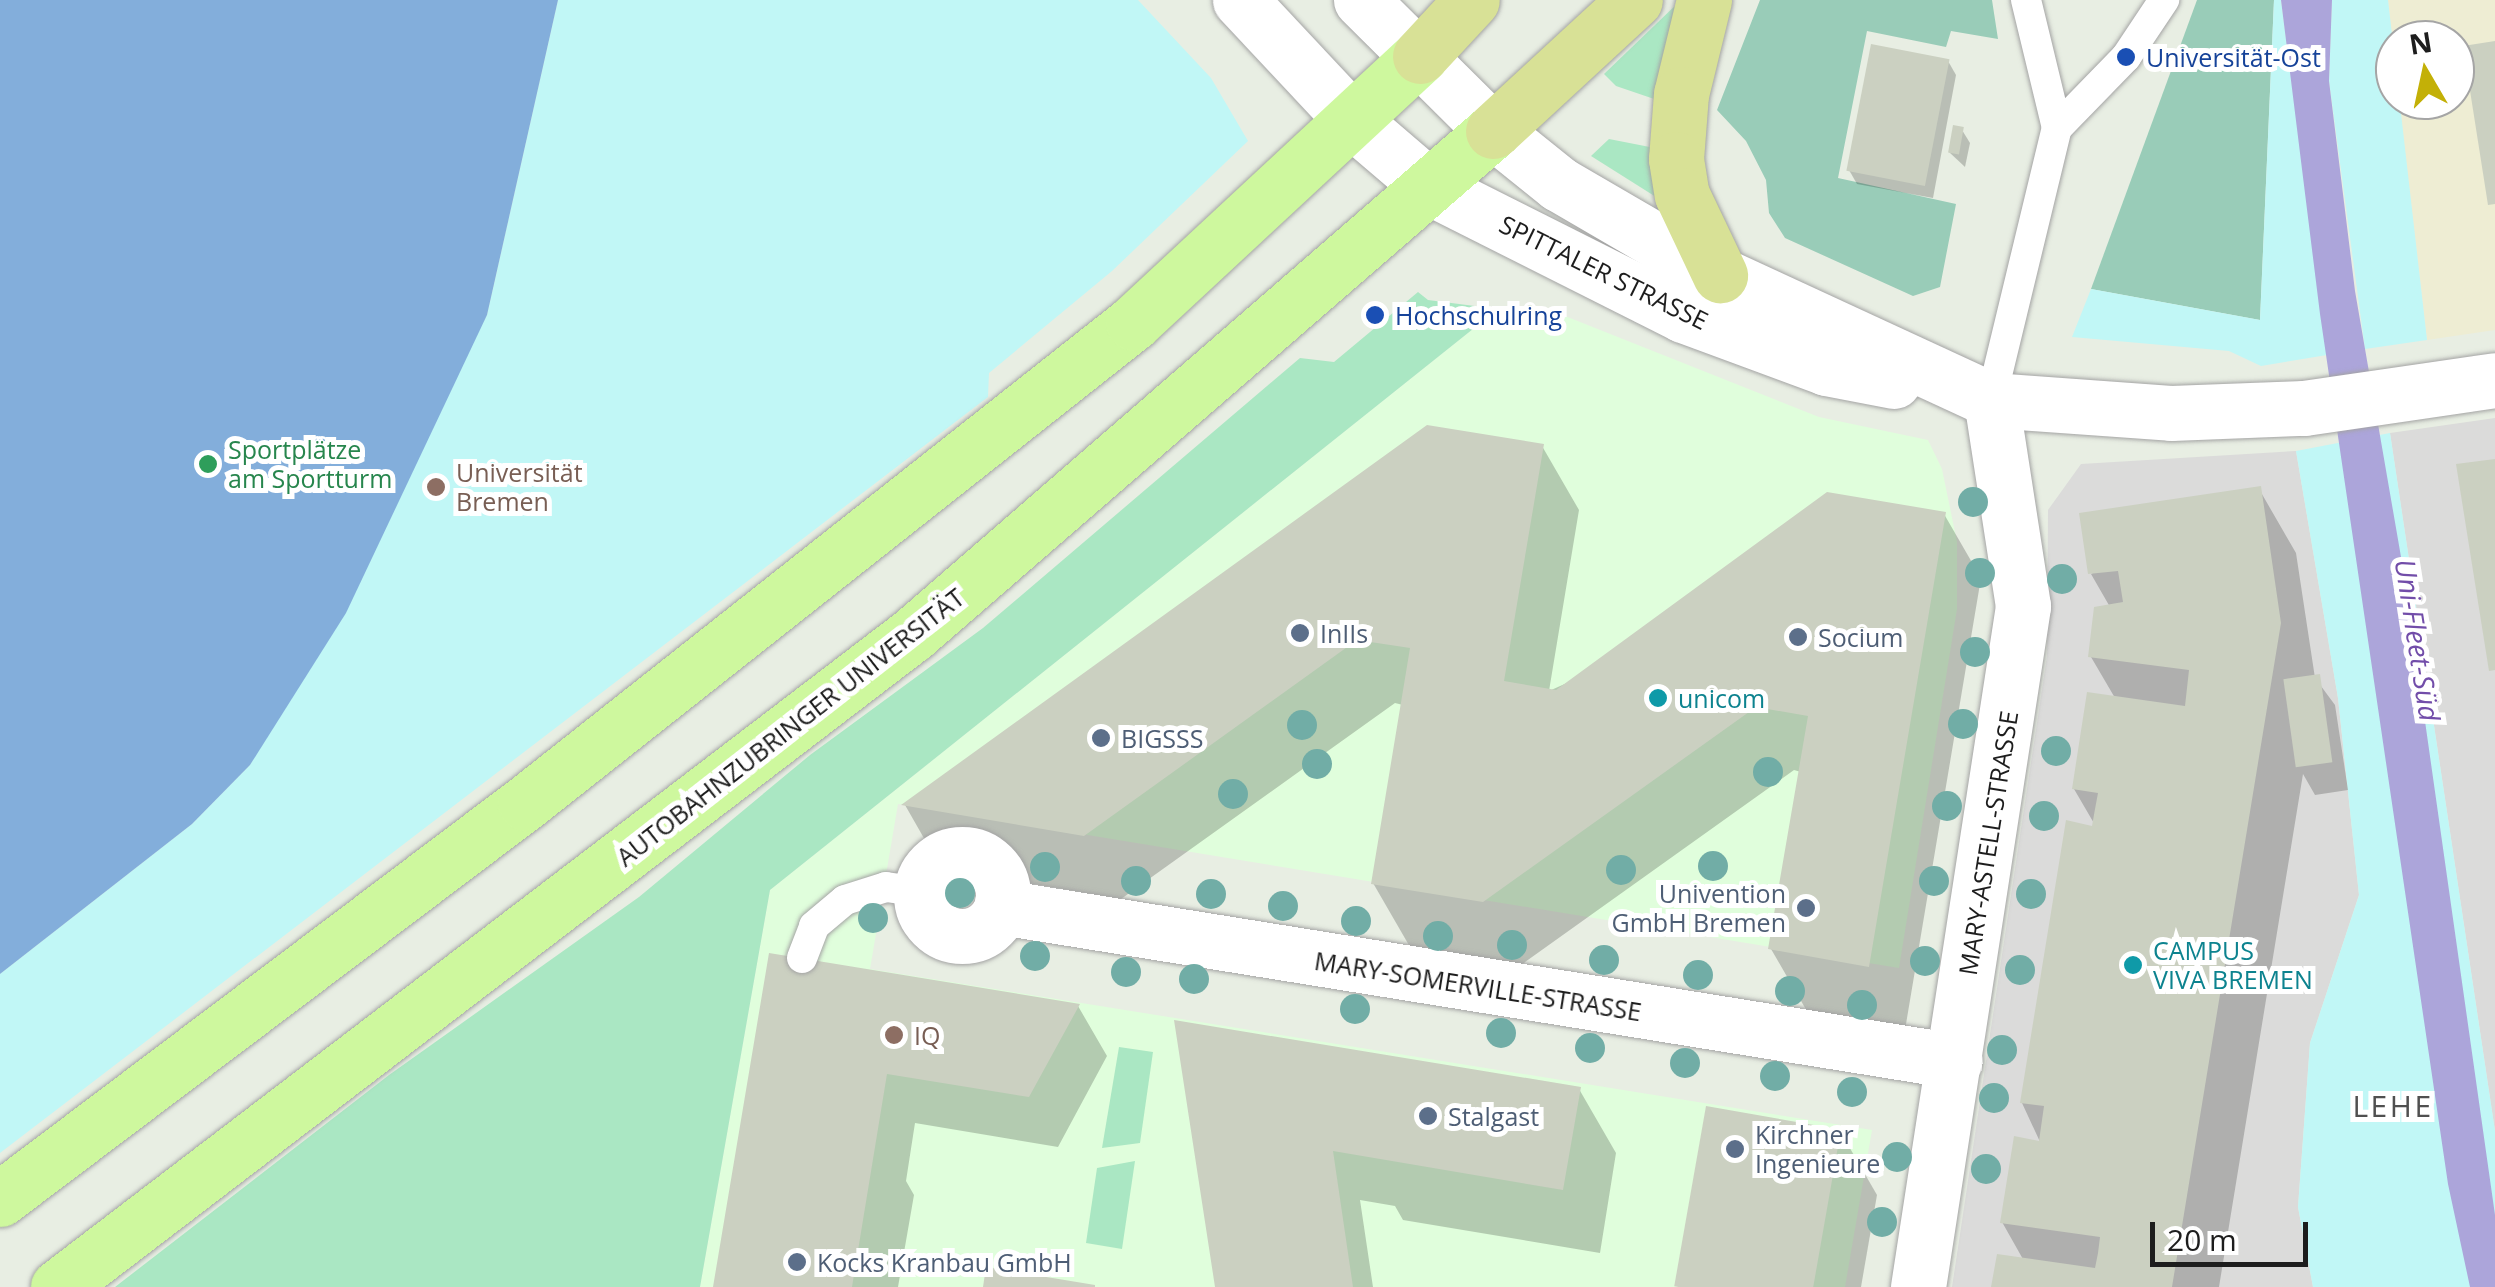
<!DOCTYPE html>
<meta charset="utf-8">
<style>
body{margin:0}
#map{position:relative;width:2495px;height:1287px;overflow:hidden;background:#e8eee3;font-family:"Open Sans",sans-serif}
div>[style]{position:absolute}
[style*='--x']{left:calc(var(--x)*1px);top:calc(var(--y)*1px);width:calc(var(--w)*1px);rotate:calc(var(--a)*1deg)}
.residential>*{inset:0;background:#dbdbda}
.commercial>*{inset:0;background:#eeedd3}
.education>*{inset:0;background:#e0fedc}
.grass>*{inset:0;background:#aae7c3}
.forest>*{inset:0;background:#99ccb8}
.park>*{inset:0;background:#c1f7f6}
.pitch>*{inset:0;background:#83aedb}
.water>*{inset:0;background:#aca5da}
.shadow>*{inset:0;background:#0003}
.building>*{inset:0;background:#cbd0c1;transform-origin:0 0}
.roads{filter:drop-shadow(0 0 2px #a4a4a4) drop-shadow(0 0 2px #a4a4a4)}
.service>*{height:30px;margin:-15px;padding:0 15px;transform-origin:15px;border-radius:15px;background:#fff}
.minor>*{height:55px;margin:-27.5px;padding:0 27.5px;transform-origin:27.5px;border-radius:27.5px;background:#fff}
.minor>.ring{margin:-27.5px;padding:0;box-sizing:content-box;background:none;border:55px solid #fff;border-radius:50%}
.tertiary>*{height:55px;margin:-27.5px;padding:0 27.5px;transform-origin:27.5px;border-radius:27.5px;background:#fff}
.primary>*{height:55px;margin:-27.5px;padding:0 27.5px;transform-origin:27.5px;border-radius:27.5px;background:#cef89e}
.trunk>*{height:55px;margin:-27.5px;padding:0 27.5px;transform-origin:27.5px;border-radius:27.5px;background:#d8e196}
.trees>*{width:30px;height:30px;margin:-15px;border-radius:50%;background:#71ada6}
.dots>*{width:28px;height:28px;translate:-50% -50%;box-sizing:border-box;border:5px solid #fff;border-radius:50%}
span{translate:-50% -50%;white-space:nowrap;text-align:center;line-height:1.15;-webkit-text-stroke:10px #fff;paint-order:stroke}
.transit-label{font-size:25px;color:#164399}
.left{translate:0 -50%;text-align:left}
.street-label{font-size:25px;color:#1d1d1d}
.leisure-label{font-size:25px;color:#27864d}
.education-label{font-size:25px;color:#785e54}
.service-label{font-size:25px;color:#4e5e75}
.right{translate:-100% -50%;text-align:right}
.culture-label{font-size:25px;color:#0d838f}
.water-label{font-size:28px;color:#724da9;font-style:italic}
.quarter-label{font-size:30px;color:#505050;letter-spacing:2.5px}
.north{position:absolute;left:2375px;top:20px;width:100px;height:100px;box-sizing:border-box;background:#fff;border:2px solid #a5a5a5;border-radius:50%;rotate:351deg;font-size:28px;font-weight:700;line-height:40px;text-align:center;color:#1d1d1d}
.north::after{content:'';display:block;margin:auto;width:35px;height:45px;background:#c3b007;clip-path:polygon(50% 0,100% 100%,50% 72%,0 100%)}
.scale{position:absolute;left:2150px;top:1222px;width:158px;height:45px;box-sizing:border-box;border:5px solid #1d1d1d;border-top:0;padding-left:12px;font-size:30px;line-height:35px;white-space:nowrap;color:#1d1d1d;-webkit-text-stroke:8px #fff;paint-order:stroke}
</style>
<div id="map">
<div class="residential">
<div style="clip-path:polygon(2495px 418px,2495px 1131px,2390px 433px)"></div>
<div style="clip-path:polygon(2296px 451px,2338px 698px,2359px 895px,2310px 1043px,2298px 1207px,2313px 1287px,1952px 1287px,2047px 656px,2048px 510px,2081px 464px)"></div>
</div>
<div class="commercial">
<div style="clip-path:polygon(2388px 0,2495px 0,2495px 330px,2427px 340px,2399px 100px,2455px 100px,2455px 40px,2395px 40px,2395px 64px)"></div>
</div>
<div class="education">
<div style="clip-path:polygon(1498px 309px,1565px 316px,1819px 417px,1928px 440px,1942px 469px,1957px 542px,1957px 609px,1899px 968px,898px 804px,870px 969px,1872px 1130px,1845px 1287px,700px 1287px,770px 890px)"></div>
</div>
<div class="grass">
<div style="clip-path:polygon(1681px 0,1663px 102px,1616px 86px,1604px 74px)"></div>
<div style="clip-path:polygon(1609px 139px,1660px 149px,1656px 197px,1591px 156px)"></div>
<div style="clip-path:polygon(1418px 292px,1428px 300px,1498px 309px,770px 890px,700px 1287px,115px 1287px,389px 1075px,639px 897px,810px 755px,983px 628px,1300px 358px,1334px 362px)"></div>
<div style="clip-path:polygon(1119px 1047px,1153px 1052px,1140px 1143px,1102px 1148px)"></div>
<div style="clip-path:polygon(1135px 1161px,1122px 1249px,1086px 1243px,1097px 1168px)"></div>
</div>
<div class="forest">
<div style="clip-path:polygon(1760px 0,1992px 0,1998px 39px,1951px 31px,1946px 47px,1867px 31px,1838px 178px,1956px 204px,1940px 287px,1913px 296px,1785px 238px,1769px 213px,1766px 180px,1746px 141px,1717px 110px)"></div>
<div style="clip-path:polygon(2197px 0,2274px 0,2260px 320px,2091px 289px)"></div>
</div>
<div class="park">
<div style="clip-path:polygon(558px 0,1138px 0,1211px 78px,1248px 141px,1112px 271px,989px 373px,988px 397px,0 1153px,0 974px,192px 824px,250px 765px,487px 315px)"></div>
<div style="clip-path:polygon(2274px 0,2281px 0,2327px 355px,2261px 366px,2229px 351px,2072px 337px,2091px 289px,2260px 320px)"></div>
<div style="clip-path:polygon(2332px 0,2388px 0,2427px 340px,2365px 349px,2329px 81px)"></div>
<div style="clip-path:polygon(2390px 433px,2495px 1131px,2495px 1287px,2313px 1287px,2298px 1207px,2310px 1043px,2359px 895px,2338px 698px,2296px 451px)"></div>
</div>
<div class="pitch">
<div style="clip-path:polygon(0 0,558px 0,487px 315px,346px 613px,250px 765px,192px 824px,0 974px)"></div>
</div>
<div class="water">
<div style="clip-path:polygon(2281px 0,2332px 0,2329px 81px,2355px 291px,2405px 580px,2495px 1215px,2495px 1287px,2470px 1287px,2448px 1184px,2320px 314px)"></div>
</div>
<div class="shadow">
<div style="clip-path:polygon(1948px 61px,1956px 75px,1933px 198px,1857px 184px,1849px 170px)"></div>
<div style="clip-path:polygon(1962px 130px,1970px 143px,1965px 167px,1949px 152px)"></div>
<div style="clip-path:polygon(1542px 446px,1579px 510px,1549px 691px,1944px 514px,1981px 578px,1905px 1030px,1808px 1013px,1771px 949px,1801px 772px,1794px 770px,1521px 965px,1410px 947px,1373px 883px,1403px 705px,1395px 703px,1121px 899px,941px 868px,905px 805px)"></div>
<div style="clip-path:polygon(2259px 489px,2296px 553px,2315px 678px,2335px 705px,2348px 790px,2315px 795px,2303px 774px,2219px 1287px,1994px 1287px,2024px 1261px,2002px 1222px,2041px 1144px,2022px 1103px,2095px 825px,2074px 789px,2115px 698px,2091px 657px,2110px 607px,2091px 574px)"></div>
<div style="clip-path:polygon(771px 955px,1078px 1006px,1107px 1056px,1058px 1147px,915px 1123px,906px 1181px,914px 1195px,898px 1287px,716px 1287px)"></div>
<div style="clip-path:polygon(1177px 1023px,1579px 1089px,1616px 1153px,1600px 1253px,1403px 1220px,1395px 1206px,1360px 1200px,1373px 1287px,1217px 1287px)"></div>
<div style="clip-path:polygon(1840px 1131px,1877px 1195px,1861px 1287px,1678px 1287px)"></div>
</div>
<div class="building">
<div style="clip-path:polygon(2495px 41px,2495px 204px,2488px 205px,2463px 46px)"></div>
<div style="left:1871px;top:44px;width:80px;height:129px;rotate:11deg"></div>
<div style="left:1953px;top:125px;width:11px;height:28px;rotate:10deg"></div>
<div style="clip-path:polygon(1427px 425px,1544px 444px,1504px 681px,1556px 690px,1827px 492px,1946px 512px,1869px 967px,1768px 949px,1808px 716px,1756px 707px,1483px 902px,1371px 884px,1410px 648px,1357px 640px,1084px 836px,901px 805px)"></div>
<div style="clip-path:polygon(2495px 459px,2495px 670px,2489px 671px,2456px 464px)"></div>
<div style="clip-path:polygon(2261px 486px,2281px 623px,2172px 1287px,1991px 1287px,1997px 1254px,2095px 1268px,2098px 1253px,2100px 1237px,2000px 1223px,2014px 1136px,2039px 1141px,2044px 1106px,2020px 1103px,2066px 820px,2092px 826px,2095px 809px,2098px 793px,2072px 789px,2087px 692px,2185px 706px,2189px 670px,2088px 657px,2094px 607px,2123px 602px,2118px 571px,2088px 574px,2079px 513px)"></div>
<div style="left:2320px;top:674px;width:89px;height:37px;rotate:82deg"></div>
<div style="clip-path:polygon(769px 953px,1080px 1004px,1029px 1097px,887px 1074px,852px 1287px,713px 1287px)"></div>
<div style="clip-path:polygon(1174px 1020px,1581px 1087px,1563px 1190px,1333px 1151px,1353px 1287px,1215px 1287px)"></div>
<div style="left:1706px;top:1106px;width:137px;height:183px;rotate:10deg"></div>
<div style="clip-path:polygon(986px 1267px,1095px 1285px,1095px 1287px,983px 1287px)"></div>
</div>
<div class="roads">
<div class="service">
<div style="--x:2057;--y:128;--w:99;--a:-45.8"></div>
<div style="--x:2126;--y:57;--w:69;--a:-56.3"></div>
<div style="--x:1991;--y:400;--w:280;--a:-76.4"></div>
<div style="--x:2057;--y:128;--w:132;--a:-103.6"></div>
<div style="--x:802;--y:958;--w:34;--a:-69"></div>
<div style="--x:814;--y:926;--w:40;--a:-40"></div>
<div style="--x:845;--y:900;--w:43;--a:-17.6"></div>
<div style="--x:886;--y:887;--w:34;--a:8"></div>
</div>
<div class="minor">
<div style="--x:1493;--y:131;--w:85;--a:38.8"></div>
<div style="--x:1559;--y:184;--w:157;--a:30.2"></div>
<div style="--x:1695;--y:263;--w:326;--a:24.8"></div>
<div style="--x:1991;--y:400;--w:180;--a:4.1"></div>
<div style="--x:2171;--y:413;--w:133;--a:-2.2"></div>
<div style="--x:2304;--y:408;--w:193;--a:-8.3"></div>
<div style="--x:1431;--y:188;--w:282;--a:26.7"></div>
<div style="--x:1683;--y:315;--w:153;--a:20.3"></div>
<div style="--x:1826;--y:368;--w:69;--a:10.8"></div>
<div class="ring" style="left:921px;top:854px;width:27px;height:27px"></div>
<div style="--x:1001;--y:907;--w:966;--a:9.17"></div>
<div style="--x:1918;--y:1287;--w:689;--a:-81.23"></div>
<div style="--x:2023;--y:606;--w:208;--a:-98.8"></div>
</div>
<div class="tertiary">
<div style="--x:1240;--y:0;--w:167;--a:46.9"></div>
<div style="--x:1354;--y:122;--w:101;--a:40.6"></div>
<div style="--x:1361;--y:0;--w:186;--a:44.8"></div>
</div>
<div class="primary">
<div style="--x:0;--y:1199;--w:658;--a:-37.03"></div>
<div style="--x:525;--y:803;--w:775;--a:-38.29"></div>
<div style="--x:1133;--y:323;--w:392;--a:-42.9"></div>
<div style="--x:58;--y:1287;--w:1076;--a:-37.37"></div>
<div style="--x:913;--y:634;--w:768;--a:-40.93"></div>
</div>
<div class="trunk">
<div style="--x:1704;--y:0;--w:97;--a:103.7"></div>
<div style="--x:1681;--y:94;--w:65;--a:94.4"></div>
<div style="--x:1676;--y:159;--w:36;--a:81"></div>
<div style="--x:1682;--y:195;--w:89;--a:64.6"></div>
<div style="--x:1420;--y:56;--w:76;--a:-47.1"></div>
<div style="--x:1493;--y:131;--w:193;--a:-42.7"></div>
</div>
</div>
<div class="trees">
<div style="left:1973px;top:502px"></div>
<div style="left:1980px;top:573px"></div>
<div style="left:2062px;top:579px"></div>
<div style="left:1975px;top:652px"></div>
<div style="left:1963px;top:724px"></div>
<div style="left:1302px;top:725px"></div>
<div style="left:2056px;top:751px"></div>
<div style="left:1317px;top:764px"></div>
<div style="left:1768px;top:772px"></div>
<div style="left:1233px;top:794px"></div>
<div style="left:1947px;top:806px"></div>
<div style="left:2044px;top:816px"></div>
<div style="left:1713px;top:866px"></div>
<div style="left:1045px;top:867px"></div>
<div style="left:1621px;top:870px"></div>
<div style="left:1136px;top:881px"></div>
<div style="left:1934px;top:881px"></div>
<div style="left:960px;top:893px"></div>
<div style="left:1211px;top:894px"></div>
<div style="left:2031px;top:894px"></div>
<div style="left:1283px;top:906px"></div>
<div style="left:873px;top:918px"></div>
<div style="left:1356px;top:921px"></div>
<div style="left:1438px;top:936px"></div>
<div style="left:1512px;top:945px"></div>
<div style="left:1035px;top:956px"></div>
<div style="left:1604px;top:960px"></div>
<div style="left:1925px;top:961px"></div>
<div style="left:2020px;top:970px"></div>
<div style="left:1126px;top:972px"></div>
<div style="left:1698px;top:975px"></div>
<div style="left:1194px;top:979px"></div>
<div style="left:1790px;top:991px"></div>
<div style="left:1862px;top:1005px"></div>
<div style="left:1355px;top:1009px"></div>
<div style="left:1501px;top:1033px"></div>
<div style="left:1590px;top:1048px"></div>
<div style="left:2002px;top:1050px"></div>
<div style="left:1685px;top:1063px"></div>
<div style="left:1775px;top:1076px"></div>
<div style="left:1852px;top:1092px"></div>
<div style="left:1994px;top:1098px"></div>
<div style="left:1897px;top:1157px"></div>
<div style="left:1986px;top:1169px"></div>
<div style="left:1882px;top:1222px"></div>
</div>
<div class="dots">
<div style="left:2126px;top:57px;background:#1a4fb4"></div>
<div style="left:1375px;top:315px;background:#1a4fb4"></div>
<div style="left:208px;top:464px;background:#2e9e5b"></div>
<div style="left:436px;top:487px;background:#8d6e63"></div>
<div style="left:1300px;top:633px;background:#5c6f8a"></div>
<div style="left:1798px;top:637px;background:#5c6f8a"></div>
<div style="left:1658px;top:698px;background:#0f9aa8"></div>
<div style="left:1101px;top:738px;background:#5c6f8a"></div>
<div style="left:1806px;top:908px;background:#5c6f8a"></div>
<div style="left:2133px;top:965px;background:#0f9aa8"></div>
<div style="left:894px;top:1035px;background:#8d6e63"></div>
<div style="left:1428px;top:1116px;background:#5c6f8a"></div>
<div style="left:1735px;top:1149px;background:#5c6f8a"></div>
<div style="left:797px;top:1262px;background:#5c6f8a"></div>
</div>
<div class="transit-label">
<span class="left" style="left:2146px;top:57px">Universität-Ost</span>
<span class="left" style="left:1395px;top:315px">Hochschulring</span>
</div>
<div class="street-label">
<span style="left:1604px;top:272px;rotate:26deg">SPITTALER STRASSE</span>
<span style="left:790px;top:727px;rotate:-38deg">AUTOBAHNZUBRINGER UNIVERSITÄT</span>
<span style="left:1988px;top:843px;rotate:-81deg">MARY-ASTELL-STRASSE</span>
<span style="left:1478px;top:986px;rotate:9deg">MARY-SOMERVILLE-STRASSE</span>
</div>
<div class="leisure-label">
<span class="left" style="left:228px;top:464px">Sportplätze<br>am Sportturm</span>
</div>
<div class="education-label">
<span class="left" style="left:456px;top:487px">Universität<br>Bremen</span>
<span class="left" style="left:914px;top:1035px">IQ</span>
</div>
<div class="service-label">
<span class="left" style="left:1320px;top:633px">InIIs</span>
<span class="left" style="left:1818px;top:637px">Socium</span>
<span class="left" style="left:1121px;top:738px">BIGSSS</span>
<span class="right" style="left:1786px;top:908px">Univention<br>GmbH Bremen</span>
<span class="left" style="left:1448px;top:1116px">Stalgast</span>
<span class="left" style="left:1755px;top:1149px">Kirchner<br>Ingenieure</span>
<span class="left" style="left:817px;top:1262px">Kocks Kranbau GmbH</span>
</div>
<div class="culture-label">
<span class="left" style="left:1678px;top:698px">unicom</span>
<span class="left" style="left:2153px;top:965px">CAMPUS<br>VIVA BREMEN</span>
</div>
<div class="water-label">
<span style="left:2418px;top:640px;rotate:81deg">Uni-Fleet-Süd</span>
</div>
<div class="quarter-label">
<span style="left:2393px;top:1106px">LEHE</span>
</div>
<div class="north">N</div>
<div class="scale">20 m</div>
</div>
